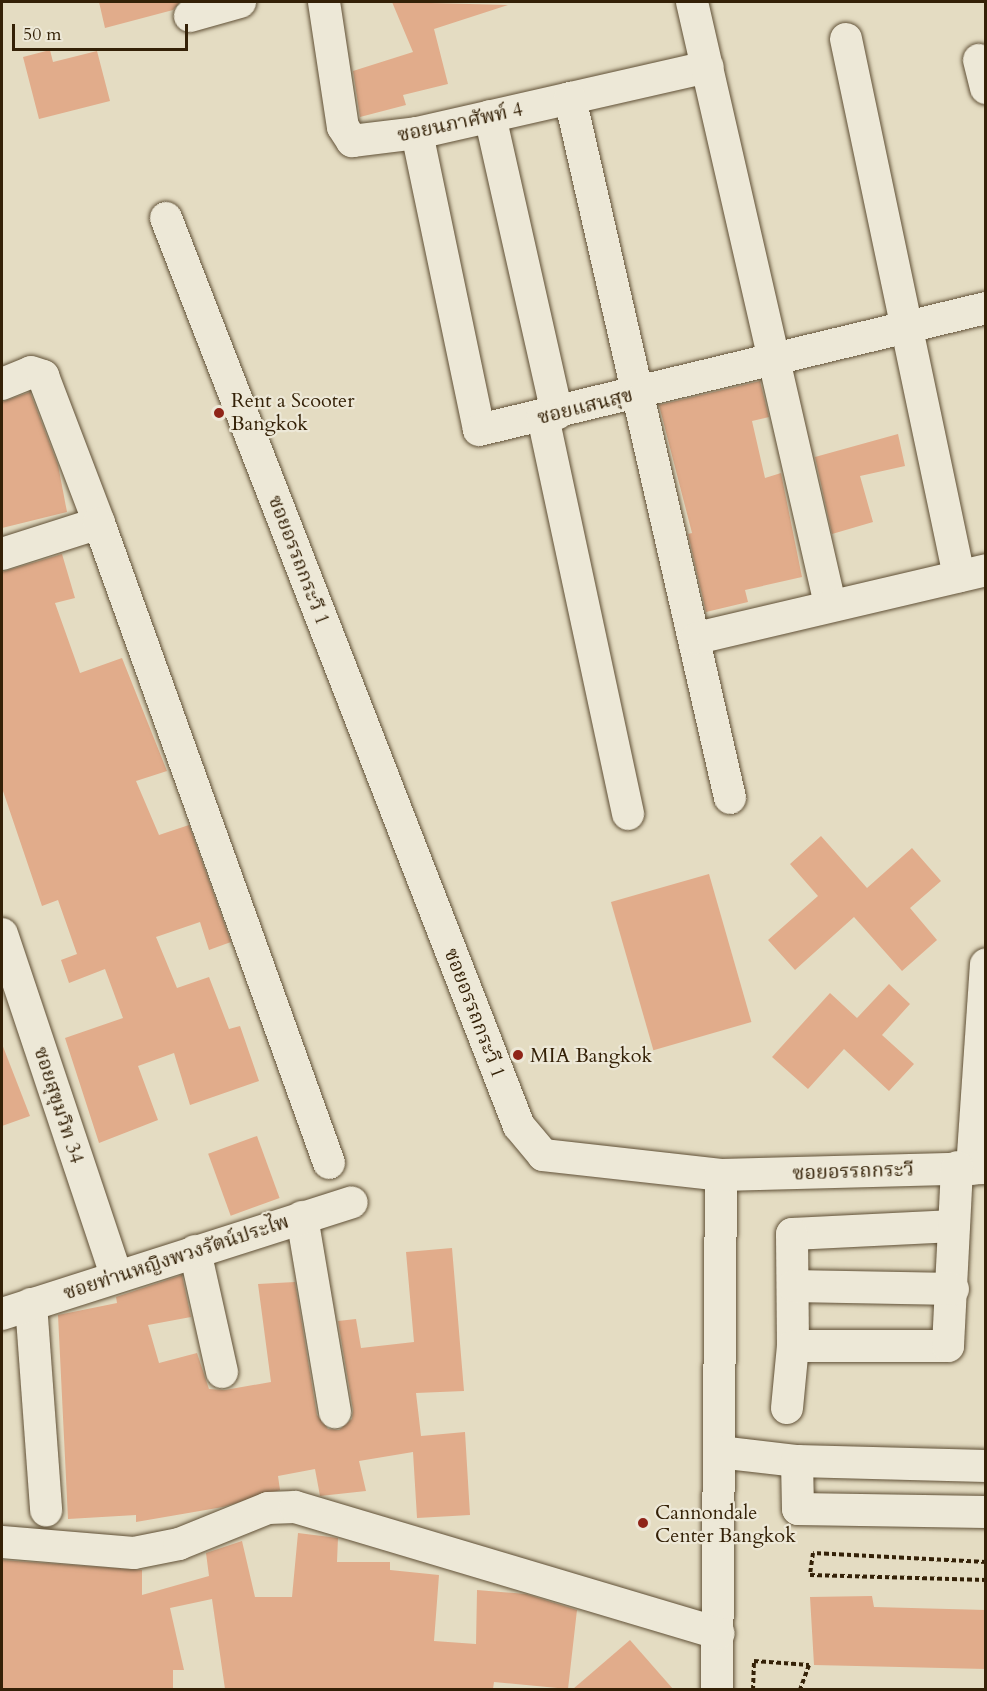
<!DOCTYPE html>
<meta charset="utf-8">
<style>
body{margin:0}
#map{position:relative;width:987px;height:1691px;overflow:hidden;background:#e4dcc2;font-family:Cardo,"Noto Serif Thai",serif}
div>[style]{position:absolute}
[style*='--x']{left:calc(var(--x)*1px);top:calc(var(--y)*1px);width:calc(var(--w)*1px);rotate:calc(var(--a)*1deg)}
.building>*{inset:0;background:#e1ac8b;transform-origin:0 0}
.path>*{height:4px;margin-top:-2px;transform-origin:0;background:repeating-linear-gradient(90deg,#342107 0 4.5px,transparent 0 7.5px)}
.roads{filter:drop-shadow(0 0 2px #605036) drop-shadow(0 0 2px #605036)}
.minor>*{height:32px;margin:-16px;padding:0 16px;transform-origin:16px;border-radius:16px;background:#ede8d7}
.dots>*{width:16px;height:16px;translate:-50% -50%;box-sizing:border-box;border:3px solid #ede8d7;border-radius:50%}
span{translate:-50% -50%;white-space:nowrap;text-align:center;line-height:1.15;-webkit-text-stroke:4.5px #ede8d7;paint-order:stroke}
.street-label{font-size:20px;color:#342107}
.poi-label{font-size:20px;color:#342107}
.left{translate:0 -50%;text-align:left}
.frame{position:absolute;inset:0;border:3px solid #342107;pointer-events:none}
.scale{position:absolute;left:12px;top:24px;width:176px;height:27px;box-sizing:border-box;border:3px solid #342107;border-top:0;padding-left:8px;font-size:18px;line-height:21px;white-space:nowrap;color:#342107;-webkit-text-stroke:4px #ede8d7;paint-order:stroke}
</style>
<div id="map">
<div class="building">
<div style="clip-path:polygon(99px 2px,180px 2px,173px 10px,105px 28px)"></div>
<div style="clip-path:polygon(392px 2px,508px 5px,434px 29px,448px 84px,403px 95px,406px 105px,360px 117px,353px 71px,413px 52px)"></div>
<div style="clip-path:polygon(50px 50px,53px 62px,97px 51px,110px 101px,39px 119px,23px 57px)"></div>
<div style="clip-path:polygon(760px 381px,769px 417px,752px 421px,765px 478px,781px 473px,802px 577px,745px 590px,748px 602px,706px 612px,688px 534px,692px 533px,659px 405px)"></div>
<div style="clip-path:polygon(30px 392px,58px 465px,67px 512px,2px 528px,2px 402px)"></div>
<div style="clip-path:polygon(898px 434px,905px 466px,860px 476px,873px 522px,832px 534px,815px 457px)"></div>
<div style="clip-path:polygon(62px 554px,75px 598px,55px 603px,80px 673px,122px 658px,167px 771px,136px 781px,159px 835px,189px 825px,231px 942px,209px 950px,200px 922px,156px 937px,177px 988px,209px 977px,229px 1029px,240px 1026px,259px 1081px,190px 1105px,174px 1053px,138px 1066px,158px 1120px,99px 1143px,65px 1038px,123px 1018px,105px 969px,69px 983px,61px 960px,77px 954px,58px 900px,42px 906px,2px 788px,2px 572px)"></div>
<div style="clip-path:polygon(821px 836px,867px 888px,912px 848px,941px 881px,910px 908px,937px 940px,902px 971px,854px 917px,795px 970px,768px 940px,818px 896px,790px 864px)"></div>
<div style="left:709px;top:874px;width:154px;height:102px;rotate:74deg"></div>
<div style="clip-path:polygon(889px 984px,910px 1004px,882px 1035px,914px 1064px,889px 1091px,844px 1049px,808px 1089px,772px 1057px,830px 993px,857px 1018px)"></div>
<div style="clip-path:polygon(2px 1044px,30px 1116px,2px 1126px)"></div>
<div style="left:257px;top:1136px;width:66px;height:52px;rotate:70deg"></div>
<div style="clip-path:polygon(452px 1248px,464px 1391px,416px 1393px,421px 1436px,465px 1432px,470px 1515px,417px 1518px,413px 1452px,359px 1461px,366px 1491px,320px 1496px,315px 1469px,278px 1476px,280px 1490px,223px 1507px,136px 1522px,136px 1515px,68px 1519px,58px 1315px,117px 1303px,116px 1297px,182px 1275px,191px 1317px,148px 1325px,159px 1363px,197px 1353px,209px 1389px,225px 1390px,271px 1382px,258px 1284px,295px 1282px,317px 1415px,328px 1429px,339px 1430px,352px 1419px,353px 1410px,338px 1321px,356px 1319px,361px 1348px,414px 1342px,406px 1252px)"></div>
<div style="clip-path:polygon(298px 1533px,338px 1538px,337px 1562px,390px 1562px,390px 1570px,439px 1575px,434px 1641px,476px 1644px,477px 1590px,526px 1594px,577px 1610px,568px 1689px,494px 1682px,493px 1689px,225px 1689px,212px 1599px,170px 1608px,184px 1670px,173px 1670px,173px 1689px,2px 1689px,2px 1560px,142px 1570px,142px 1595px,209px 1576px,206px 1553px,242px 1541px,255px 1597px,292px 1597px)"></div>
<div style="clip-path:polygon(872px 1596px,874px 1607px,986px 1610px,986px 1669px,814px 1665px,810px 1597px)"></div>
<div style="clip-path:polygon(630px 1640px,673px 1689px,573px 1689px)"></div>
</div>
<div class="path">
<div style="--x:986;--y:1562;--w:173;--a:-177"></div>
<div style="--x:813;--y:1553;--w:22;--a:98"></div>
<div style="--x:810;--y:1575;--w:176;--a:1.6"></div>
<div style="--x:753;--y:1690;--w:29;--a:-88"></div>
<div style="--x:754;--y:1661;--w:55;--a:4.2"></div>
<div style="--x:809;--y:1665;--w:27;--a:110"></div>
</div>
<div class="roads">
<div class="minor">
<div style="--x:324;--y:2;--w:126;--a:81.4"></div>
<div style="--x:343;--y:127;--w:17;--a:57"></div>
<div style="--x:352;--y:141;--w:65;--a:-7"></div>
<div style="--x:417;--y:133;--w:298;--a:-12.8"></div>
<div style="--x:692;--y:2;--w:618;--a:77.09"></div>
<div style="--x:190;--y:16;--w:52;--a:-15.6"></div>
<div style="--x:846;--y:39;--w:549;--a:78.12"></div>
<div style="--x:979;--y:60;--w:29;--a:76"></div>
<div style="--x:570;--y:98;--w:718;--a:77.12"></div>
<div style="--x:490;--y:116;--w:305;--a:77.3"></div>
<div style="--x:417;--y:133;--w:303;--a:78.2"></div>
<div style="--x:479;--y:430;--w:521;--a:-13.53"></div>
<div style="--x:166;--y:218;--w:974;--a:68.76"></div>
<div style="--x:519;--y:1126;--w:38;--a:50"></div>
<div style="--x:543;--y:1155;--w:179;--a:6.4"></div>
<div style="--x:721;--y:1175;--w:515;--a:90.45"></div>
<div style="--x:2;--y:384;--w:31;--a:-22"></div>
<div style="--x:31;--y:372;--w:13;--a:18"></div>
<div style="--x:43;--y:376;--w:157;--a:69.1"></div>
<div style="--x:543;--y:417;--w:406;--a:77.9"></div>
<div style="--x:2;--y:554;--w:102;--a:-17.7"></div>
<div style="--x:99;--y:523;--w:680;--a:70.23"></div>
<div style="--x:697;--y:638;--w:297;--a:-13.2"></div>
<div style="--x:2;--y:934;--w:360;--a:71.5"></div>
<div style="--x:972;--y:1169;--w:205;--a:-86.1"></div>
<div style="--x:721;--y:1175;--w:265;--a:-1.5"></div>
<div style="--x:302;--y:1217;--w:198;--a:80.4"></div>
<div style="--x:954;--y:1226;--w:162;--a:177.2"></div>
<div style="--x:792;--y:1234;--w:112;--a:89.5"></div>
<div style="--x:793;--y:1346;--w:155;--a:0"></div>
<div style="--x:948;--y:1346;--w:179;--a:-87.1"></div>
<div style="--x:195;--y:1251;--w:124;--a:77.4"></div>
<div style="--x:794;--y:1286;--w:159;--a:1.1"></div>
<div style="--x:31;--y:1304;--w:207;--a:85.8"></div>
<div style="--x:2;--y:1314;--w:367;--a:-17.7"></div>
<div style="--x:787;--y:1408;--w:62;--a:-84.5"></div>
<div style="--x:719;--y:1452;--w:79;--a:6.6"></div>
<div style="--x:797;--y:1461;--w:48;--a:88.8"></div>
<div style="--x:798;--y:1509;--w:188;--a:0.9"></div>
<div style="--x:797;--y:1461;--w:189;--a:1.5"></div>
<div style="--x:2;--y:1542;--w:132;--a:4.8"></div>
<div style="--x:134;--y:1553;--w:46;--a:-11.3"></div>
<div style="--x:179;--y:1544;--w:96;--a:-22"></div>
<div style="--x:268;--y:1508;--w:27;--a:-2"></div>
<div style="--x:295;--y:1507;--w:442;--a:16.6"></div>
</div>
</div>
<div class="dots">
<div style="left:219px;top:413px;background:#8f2418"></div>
<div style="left:518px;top:1055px;background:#8f2418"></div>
<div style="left:643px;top:1523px;background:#8f2418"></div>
</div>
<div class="street-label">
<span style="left:460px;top:122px;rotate:-12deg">ซอยนภาศัพท์ 4</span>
<span style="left:585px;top:406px;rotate:-14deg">ซอยแสนสุข</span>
<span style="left:299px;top:560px;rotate:69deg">ซอยอรรถกระวี 1</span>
<span style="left:475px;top:1013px;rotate:69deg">ซอยอรรถกระวี 1</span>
<span style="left:59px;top:1105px;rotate:72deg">ซอยสุขุมวิท 34</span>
<span style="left:853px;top:1171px;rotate:-2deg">ซอยอรรถกระวี</span>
<span style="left:176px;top:1257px;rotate:-18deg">ซอยท่านหญิงพวงรัตน์ประไพ</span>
</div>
<div class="poi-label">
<span class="left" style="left:231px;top:412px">Rent a Scooter<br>Bangkok</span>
<span class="left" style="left:530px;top:1055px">MIA Bangkok</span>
<span class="left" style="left:655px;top:1524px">Cannondale<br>Center Bangkok</span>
</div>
<div class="frame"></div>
<div class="scale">50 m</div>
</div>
